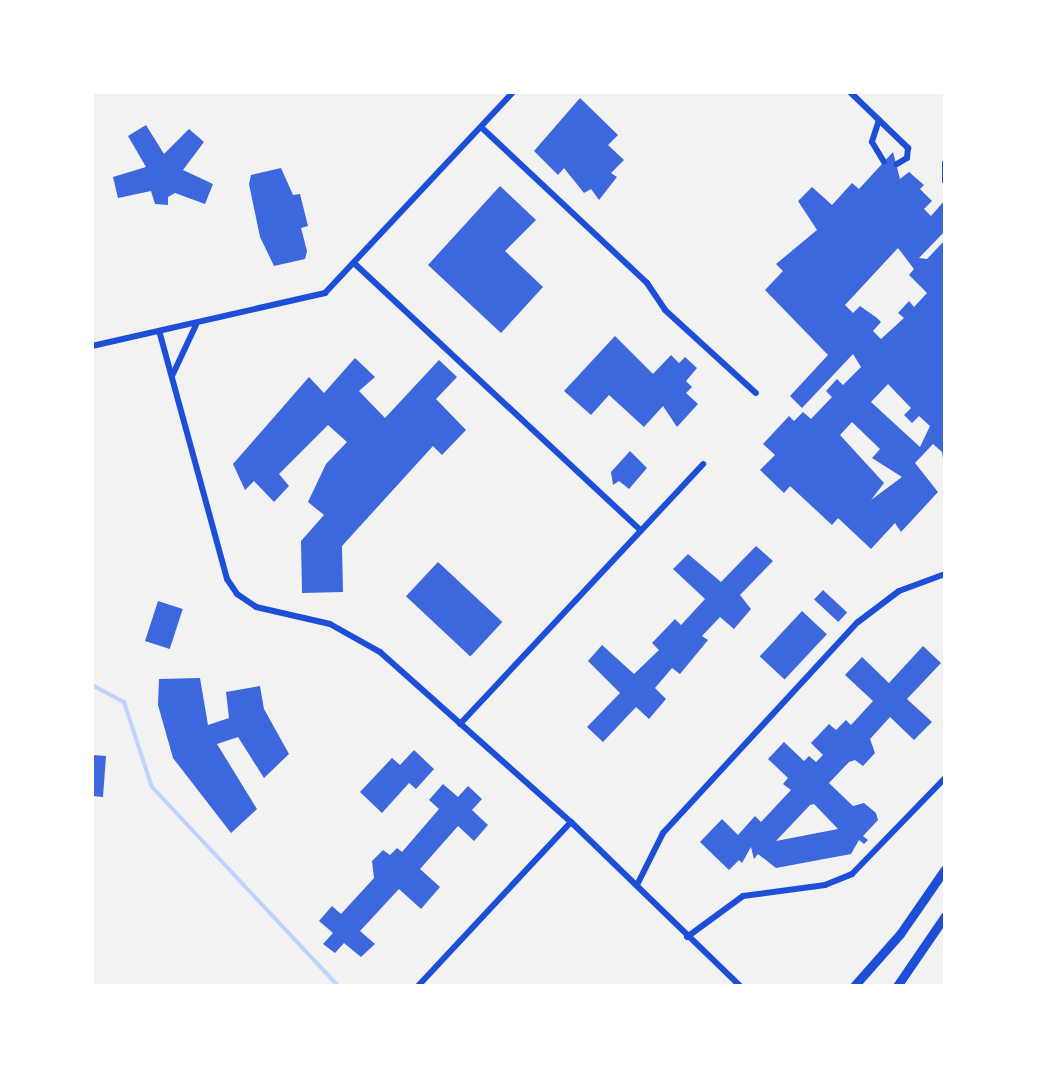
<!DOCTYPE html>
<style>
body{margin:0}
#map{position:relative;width:1037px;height:1078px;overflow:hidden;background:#f2f2f2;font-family:Ubuntu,sans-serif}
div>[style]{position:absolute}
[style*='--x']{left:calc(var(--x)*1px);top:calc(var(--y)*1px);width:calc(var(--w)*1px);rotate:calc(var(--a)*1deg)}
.stream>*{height:4px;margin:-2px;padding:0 2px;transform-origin:2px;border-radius:2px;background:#bfd3fe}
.building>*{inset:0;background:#3d67dc;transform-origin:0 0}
.minor>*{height:6px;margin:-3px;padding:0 3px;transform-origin:3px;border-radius:3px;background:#1d4ed8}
.primary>*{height:9px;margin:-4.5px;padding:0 4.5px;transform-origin:4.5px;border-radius:4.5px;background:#1d4ed8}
span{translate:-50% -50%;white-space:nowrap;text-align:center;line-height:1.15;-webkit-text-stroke:6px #fff;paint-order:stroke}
.frame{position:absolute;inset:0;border:94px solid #fff;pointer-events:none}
</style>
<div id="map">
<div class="stream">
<div style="--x:92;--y:685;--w:36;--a:28"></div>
<div style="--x:124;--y:702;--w:89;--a:71.8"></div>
<div style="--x:152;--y:787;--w:272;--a:46.9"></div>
</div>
<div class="building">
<div style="clip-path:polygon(580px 98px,618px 135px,608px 145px,624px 160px,611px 173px,617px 177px,599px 200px,591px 189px,584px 193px,564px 168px,558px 175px,534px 151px)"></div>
<div style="clip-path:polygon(146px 125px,164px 154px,189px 129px,204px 142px,183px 170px,213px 184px,205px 204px,175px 193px,168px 197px,168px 205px,155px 204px,151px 191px,118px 198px,113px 177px,146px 167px,128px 136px)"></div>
<div style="clip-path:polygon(evenodd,893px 152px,900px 179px,909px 172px,924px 185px,920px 189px,932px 201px,924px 209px,931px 216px,945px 200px,945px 231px,919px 258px,927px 259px,945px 240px,945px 472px,942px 452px,933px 444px,915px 463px,938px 492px,901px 532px,895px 523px,871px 549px,838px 518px,832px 525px,790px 486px,784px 493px,760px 470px,775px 455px,763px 444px,789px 416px,794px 421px,803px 412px,811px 419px,832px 397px,826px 391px,837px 379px,843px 385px,861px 367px,853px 354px,802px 408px,790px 396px,828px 355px,765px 290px,783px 271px,776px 264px,817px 230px,798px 201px,812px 187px,832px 205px,852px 183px,859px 189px,893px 152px,898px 248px,914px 269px,909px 275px,927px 293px,914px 307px,909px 301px,898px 313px,904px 318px,881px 339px,873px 331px,881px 322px,877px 318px,860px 306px,853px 313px,845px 305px,898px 248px,893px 152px,888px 384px,911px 408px,904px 415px,912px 423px,919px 416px,930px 426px,920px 447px,871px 402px,888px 384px,893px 152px,852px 422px,880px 449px,872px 458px,902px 477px,871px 500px,884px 483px,840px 435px,852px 422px)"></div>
<div style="clip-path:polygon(281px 168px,293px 195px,300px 194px,308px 226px,301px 228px,307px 251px,305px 259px,274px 266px,260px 237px,249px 184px,251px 175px)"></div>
<div style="clip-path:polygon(500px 186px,536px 220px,505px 251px,543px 287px,501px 333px,428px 265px)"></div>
<div style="clip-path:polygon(615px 336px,653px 374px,671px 355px,679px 363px,685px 357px,697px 368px,686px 381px,692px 387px,686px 393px,698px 404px,677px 427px,663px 406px,644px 427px,609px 395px,591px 415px,564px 391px)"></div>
<div style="clip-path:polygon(355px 358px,375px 377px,359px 391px,385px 418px,439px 360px,457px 377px,436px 399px,466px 430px,442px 455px,433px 446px,342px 546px,343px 592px,302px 593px,301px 541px,324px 515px,308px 502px,326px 464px,347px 442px,328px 425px,279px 474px,289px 486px,274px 502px,254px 481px,245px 490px,233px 464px,309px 377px,324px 393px)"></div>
<div style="clip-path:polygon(630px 451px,647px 468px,629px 489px,619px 481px,613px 485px,611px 472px)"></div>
<div style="clip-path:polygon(756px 546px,773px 561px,740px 595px,751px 609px,734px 629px,720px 617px,702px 636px,708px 640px,680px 674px,672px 668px,655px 688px,666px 699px,649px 719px,636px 707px,603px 742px,587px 727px,620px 693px,588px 661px,602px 645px,634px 674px,659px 650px,652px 643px,675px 619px,681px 625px,705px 599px,673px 569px,688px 554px,721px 582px)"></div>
<div style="left:438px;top:562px;width:88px;height:47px;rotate:43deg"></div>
<div style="left:823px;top:590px;width:33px;height:13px;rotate:43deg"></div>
<div style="left:158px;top:601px;width:26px;height:42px;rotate:18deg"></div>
<div style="left:802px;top:611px;width:34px;height:62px;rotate:43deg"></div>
<div style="clip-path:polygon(evenodd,923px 646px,941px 663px,907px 699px,932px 722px,914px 740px,890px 717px,870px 739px,875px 753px,863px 766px,855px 760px,849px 762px,829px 783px,853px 806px,864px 803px,876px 813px,878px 820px,863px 836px,868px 840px,864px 844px,859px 840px,851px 854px,776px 868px,758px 854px,754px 859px,751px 847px,742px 863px,739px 860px,729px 870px,700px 842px,722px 819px,738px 835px,755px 816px,761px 822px,791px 790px,783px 784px,788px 778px,768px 759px,784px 742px,804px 761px,809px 756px,816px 762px,823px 755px,811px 743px,829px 724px,836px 730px,846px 720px,851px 725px,873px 701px,845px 675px,862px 657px,889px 683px,923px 646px,814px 804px,838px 829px,776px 841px,810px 805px,814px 804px)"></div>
<div style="clip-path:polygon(200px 678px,208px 725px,229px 718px,226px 692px,260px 686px,264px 709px,289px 754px,264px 778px,238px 737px,217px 744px,257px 809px,231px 833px,173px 758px,158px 705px,159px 679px)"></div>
<div style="clip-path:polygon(414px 750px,434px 769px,416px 789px,409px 783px,382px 813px,360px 792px,392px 758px,400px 765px)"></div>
<div style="clip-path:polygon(92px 755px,106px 756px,103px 797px,92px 796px)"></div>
<div style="clip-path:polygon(443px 784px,458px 797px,468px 786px,482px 799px,472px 810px,488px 825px,474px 841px,458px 826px,420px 869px,440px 887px,421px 909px,399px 889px,360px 931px,375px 944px,361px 957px,344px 943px,335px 953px,323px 944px,333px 933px,319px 921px,332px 906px,341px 914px,374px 878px,372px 861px,383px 850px,390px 855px,397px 848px,402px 852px,439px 809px,429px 800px)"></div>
</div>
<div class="minor">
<div style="--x:850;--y:92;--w:81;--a:44"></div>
<div style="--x:908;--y:148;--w:10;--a:96"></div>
<div style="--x:907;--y:158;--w:12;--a:149"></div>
<div style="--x:879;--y:120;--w:23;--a:108"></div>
<div style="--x:872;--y:142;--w:23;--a:59"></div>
<div style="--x:481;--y:127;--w:228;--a:43.2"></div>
<div style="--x:647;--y:283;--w:32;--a:56"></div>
<div style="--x:665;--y:310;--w:123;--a:42.4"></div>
<div style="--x:945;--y:163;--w:18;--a:90"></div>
<div style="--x:355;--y:264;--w:391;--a:43"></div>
<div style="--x:160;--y:334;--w:254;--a:74.7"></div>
<div style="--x:227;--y:579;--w:18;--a:56"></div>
<div style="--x:237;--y:594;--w:23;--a:34"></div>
<div style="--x:256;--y:607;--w:76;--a:12.9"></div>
<div style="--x:330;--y:624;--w:57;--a:29.2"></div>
<div style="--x:380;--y:652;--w:256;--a:41.7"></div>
<div style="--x:571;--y:822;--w:235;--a:44.1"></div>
<div style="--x:92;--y:346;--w:239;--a:-12.8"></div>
<div style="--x:325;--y:293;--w:275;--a:-46.9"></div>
<div style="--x:172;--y:376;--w:56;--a:-64.8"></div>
<div style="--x:460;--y:724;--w:356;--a:-46.9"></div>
<div style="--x:637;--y:885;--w:58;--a:-63.4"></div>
<div style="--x:663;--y:833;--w:287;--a:-47.3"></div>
<div style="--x:858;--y:622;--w:51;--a:-37.1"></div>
<div style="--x:899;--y:591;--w:49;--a:-20.3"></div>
<div style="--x:687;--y:937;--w:69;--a:-36.2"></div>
<div style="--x:743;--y:896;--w:83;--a:-7.6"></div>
<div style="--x:825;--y:885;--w:29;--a:-22"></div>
<div style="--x:852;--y:874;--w:134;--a:-45.9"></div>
<div style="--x:418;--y:986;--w:224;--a:-47"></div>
</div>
<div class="primary">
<div style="--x:854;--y:986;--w:69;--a:-48.5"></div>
<div style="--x:900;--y:934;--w:79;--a:-55.3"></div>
<div style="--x:897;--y:986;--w:85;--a:-55.6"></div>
</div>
<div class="frame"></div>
</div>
